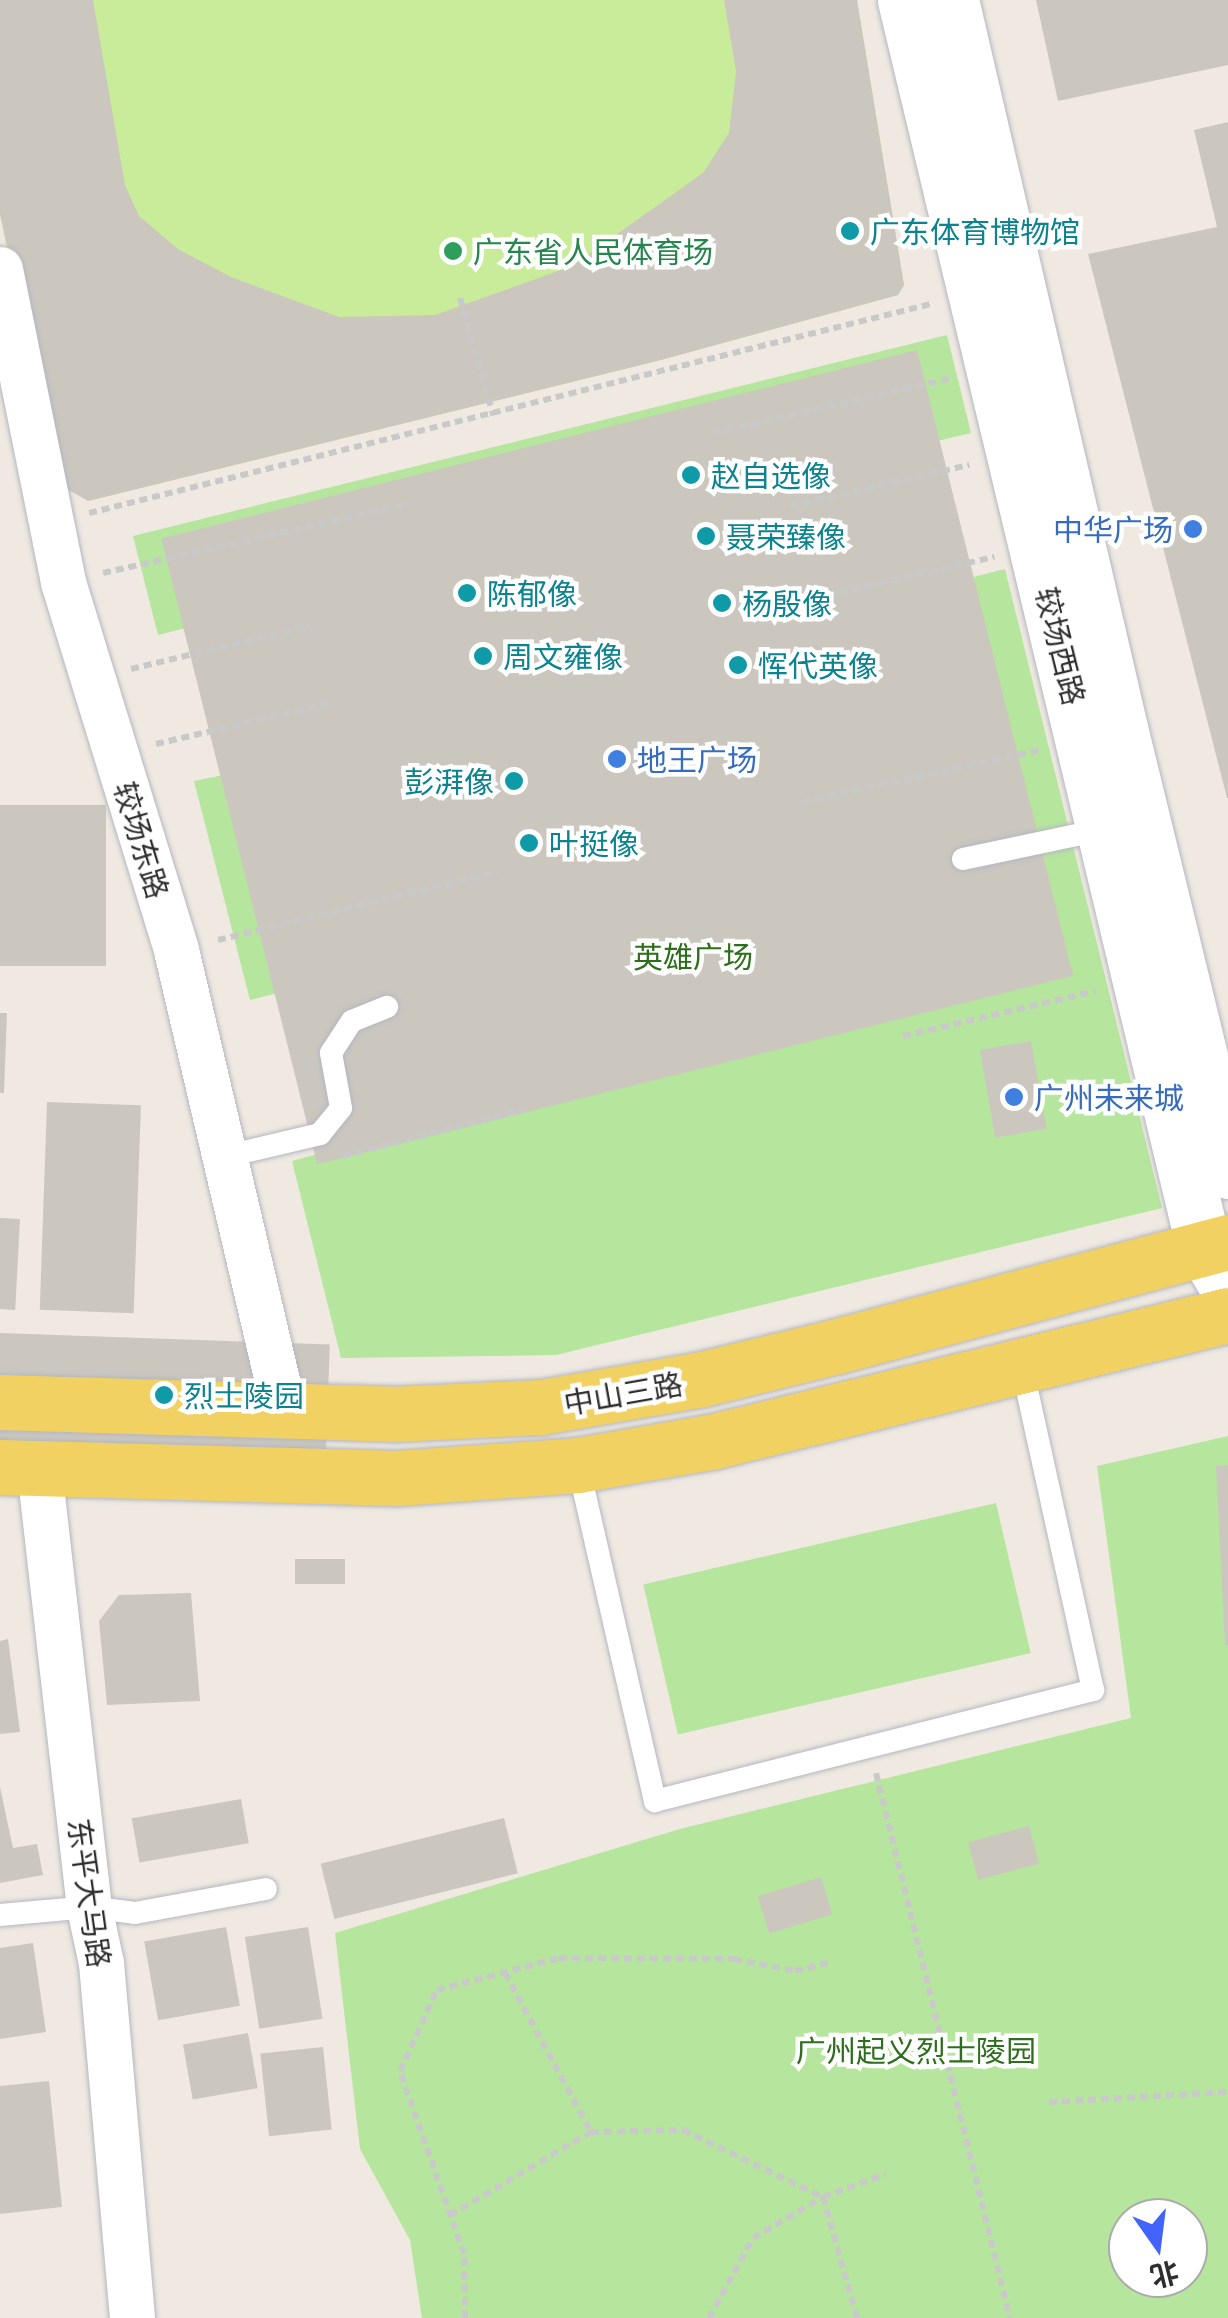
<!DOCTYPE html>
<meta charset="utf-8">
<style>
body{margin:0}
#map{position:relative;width:1228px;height:2318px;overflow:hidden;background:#efe9e1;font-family:Barlow,"Noto Sans SC",sans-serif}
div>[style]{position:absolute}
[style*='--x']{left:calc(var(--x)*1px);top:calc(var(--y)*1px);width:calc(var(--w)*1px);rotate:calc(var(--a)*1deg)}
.green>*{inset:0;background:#b6e59e;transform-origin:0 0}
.pitch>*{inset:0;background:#c9ec9a}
.building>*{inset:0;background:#cbc7bf;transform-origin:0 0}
.path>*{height:6px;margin-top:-3px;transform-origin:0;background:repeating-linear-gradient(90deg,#c9c9c9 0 8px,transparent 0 13px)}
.roads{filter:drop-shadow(0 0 2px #b4b7c1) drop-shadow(0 0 2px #b4b7c1)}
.service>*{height:22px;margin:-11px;padding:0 11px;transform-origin:11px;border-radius:11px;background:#fff}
.minor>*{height:45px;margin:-22.5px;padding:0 22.5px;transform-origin:22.5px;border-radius:22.5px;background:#fff}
.tertiary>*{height:55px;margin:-27.5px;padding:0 27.5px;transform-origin:27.5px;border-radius:27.5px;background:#fff}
.primary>*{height:55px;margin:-27.5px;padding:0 27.5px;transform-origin:27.5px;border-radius:27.5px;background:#f2d163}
.dots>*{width:28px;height:28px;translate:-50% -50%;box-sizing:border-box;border:5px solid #fff;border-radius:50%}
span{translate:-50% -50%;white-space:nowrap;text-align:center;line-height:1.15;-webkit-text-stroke:9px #fff;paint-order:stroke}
.culture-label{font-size:30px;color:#0d838f}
.left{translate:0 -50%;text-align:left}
.right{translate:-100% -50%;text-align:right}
.leisure-label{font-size:30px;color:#27864d}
.shop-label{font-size:30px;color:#366cbe}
.street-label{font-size:30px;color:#2e2e2e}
.park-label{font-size:30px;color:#2c6e1b}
.north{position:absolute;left:1108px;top:2198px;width:100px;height:100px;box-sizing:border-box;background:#fff;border:2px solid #ababab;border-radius:50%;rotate:166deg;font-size:28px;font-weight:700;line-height:40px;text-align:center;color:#2e2e2e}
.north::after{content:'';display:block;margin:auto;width:35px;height:45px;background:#4264fb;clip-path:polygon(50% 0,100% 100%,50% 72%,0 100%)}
</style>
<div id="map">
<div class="green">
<div style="clip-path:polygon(947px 335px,971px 433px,775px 480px,808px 619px,1005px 569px,1162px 1208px,556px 1355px,341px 1358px,292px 1161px,342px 1147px,363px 1107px,329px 980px,250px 1000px,194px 781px,355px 748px,316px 595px,158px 635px,133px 536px)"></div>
<div style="clip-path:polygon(evenodd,1228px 1436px,1228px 2318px,422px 2318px,410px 2240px,360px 2149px,335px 1933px,680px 1829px,1131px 1718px,1097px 1466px,1228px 1436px,1128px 2218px,1188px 2218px,1188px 2278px,1128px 2278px,1128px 2218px)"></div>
<div style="left:996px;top:1503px;width:154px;height:362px;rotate:77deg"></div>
</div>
<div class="pitch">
<div style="clip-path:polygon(0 0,857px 0,904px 285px,898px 295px,661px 360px,88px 501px,23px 329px,0 214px)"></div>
</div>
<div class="building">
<div style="clip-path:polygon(0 0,93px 0,125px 185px,139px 216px,178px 249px,231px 277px,339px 317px,435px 315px,572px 266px,703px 173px,729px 133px,736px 71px,724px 0,857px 0,904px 285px,898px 295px,661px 360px,88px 501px,60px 485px,0 214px)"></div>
<div style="clip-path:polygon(1036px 0,1228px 0,1228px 65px,1058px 101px)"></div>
<div style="clip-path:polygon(1228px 122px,1228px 798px,1227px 798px,1088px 254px,1217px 227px,1194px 130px)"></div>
<div style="left:917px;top:350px;width:645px;height:779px;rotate:76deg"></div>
<div style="left:0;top:805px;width:106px;height:161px"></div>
<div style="clip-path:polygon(0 1013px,7px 1013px,4px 1093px,0 1093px)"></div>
<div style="left:1031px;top:1041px;width:89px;height:52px;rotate:80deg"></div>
<div style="left:47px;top:1102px;width:94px;height:208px;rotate:2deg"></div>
<div style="left:0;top:1218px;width:20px;height:91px;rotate:3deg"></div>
<div style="left:0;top:1333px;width:330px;height:112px;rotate:2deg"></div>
<div style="clip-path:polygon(1228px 1465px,1228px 1645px,1225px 1645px,1216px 1466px)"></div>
<div style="left:295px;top:1559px;width:50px;height:25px"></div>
<div style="clip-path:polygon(191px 1593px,200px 1701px,107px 1705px,99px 1621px,119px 1595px)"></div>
<div style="clip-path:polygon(8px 1639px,20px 1732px,0 1734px,0 1641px)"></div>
<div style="clip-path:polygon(0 1787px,13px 1848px,37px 1844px,43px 1875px,0 1883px)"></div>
<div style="left:241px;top:1799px;width:45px;height:111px;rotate:80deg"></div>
<div style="left:504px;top:1818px;width:57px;height:189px;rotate:76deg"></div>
<div style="left:1029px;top:1826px;width:39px;height:63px;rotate:75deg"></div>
<div style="left:821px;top:1877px;width:39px;height:66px;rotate:73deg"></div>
<div style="left:226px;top:1927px;width:80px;height:83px;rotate:80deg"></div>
<div style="left:308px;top:1927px;width:93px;height:64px;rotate:81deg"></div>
<div style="clip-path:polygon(33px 1943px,46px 2032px,0 2039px,0 1948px)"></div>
<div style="left:248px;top:2033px;width:56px;height:66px;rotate:80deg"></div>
<div style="left:323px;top:2047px;width:83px;height:63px;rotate:84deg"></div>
<div style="clip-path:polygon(49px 2081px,62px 2207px,0 2214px,0 2086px)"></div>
</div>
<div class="path">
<div style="--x:460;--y:298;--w:122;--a:74.2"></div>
<div style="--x:713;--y:433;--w:244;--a:-13"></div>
<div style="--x:790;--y:506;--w:184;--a:-12.9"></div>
<div style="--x:89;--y:513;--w:868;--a:-13.94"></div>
<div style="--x:103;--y:573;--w:314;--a:-12.7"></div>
<div style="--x:815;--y:598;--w:184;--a:-12.9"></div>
<div style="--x:131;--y:669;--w:184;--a:-13.5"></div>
<div style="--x:156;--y:744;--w:180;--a:-13.2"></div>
<div style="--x:802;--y:802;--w:245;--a:-12.3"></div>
<div style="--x:218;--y:940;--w:288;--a:-13.7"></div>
<div style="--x:903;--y:1036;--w:198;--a:-13.1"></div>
<div style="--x:343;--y:1156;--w:189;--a:-14.4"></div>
<div style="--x:876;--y:1773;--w:561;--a:76.19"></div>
<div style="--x:505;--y:1973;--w:181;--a:61.6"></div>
<div style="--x:1049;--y:2102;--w:179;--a:-3.2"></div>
<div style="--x:450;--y:2215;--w:164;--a:-30.5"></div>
<div style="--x:591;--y:2132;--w:92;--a:-1.2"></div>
<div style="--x:683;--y:2130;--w:155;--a:25.6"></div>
<div style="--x:823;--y:2197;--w:126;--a:74.3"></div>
<div style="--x:465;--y:2318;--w:64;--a:-90.9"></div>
<div style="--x:464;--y:2254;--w:194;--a:-109.3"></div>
<div style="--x:400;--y:2071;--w:89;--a:-65.4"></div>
<div style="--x:437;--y:1990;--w:126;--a:-14.7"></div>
<div style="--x:559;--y:1958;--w:175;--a:0.3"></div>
<div style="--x:734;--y:1959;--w:62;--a:11.1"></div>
<div style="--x:795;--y:1971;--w:36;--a:-14"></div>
<div style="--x:709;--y:2318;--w:91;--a:-61.2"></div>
<div style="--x:753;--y:2238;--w:81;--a:-30.4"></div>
<div style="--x:823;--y:2197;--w:67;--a:-20.1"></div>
</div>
<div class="roads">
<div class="service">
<div style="--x:963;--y:859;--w:145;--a:-11.9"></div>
<div style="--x:223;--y:1157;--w:100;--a:-13.3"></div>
<div style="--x:320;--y:1134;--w:33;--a:-51"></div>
<div style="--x:341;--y:1108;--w:56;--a:-100.3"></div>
<div style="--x:331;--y:1053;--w:38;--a:-57"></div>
<div style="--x:352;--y:1021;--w:38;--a:-22"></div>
<div style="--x:578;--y:1465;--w:345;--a:77.1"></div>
<div style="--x:655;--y:1801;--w:452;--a:-14.2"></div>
<div style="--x:1093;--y:1690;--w:332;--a:-102.4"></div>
<div style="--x:0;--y:1915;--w:89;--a:-5.1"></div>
<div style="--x:89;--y:1907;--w:46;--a:7.4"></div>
<div style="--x:135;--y:1913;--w:133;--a:-10.4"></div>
</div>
<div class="minor">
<div style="--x:0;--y:269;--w:319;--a:78.6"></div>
<div style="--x:63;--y:582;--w:385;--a:72.9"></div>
<div style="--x:176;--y:950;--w:473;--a:76.8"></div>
<div style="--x:39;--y:1469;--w:441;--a:83.5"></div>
<div style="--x:89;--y:1907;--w:57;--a:77.9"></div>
<div style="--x:101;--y:1963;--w:356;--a:85"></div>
</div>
<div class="tertiary">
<div style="--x:905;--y:0;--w:1283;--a:76.53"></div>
<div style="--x:1204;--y:1248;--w:47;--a:59"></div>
<div style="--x:951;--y:0;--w:747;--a:76.93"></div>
<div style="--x:1120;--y:728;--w:456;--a:76.3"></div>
</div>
<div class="primary">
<div style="--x:0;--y:1402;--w:393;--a:1.7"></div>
<div style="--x:393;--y:1414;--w:148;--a:-2.7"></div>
<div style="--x:541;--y:1407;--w:159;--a:-9.8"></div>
<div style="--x:698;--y:1380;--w:143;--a:-13.7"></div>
<div style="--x:837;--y:1346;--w:405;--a:-14.9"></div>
<div style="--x:0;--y:1467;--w:397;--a:1.6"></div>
<div style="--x:397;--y:1478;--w:181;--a:-4.1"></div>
<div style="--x:578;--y:1465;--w:139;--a:-9.9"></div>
<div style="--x:715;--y:1441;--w:528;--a:-13.8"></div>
</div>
</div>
<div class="dots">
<div style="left:850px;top:231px;background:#0f9aa8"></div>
<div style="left:453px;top:251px;background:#2e9e5b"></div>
<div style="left:691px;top:475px;background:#0f9aa8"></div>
<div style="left:1193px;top:529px;background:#3f7fe0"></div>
<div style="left:706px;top:536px;background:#0f9aa8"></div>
<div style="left:467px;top:593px;background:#0f9aa8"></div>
<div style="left:722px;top:603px;background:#0f9aa8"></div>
<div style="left:483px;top:656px;background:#0f9aa8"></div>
<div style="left:738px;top:665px;background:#0f9aa8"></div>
<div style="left:617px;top:759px;background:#3f7fe0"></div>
<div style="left:514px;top:781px;background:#0f9aa8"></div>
<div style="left:529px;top:843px;background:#0f9aa8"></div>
<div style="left:1014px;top:1097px;background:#3f7fe0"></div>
<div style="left:164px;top:1395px;background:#0f9aa8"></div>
</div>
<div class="culture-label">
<span class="left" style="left:870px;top:231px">广东体育博物馆</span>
<span class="left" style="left:711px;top:475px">赵自选像</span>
<span class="left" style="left:726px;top:536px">聂荣臻像</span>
<span class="left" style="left:487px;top:593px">陈郁像</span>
<span class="left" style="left:742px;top:603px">杨殷像</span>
<span class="left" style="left:503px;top:656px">周文雍像</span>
<span class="left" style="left:758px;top:665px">恽代英像</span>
<span class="right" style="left:494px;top:781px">彭湃像</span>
<span class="left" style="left:549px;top:843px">叶挺像</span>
<span class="left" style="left:184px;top:1395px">烈士陵园</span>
</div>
<div class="leisure-label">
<span class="left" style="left:473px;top:251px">广东省人民体育场</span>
</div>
<div class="shop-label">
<span class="right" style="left:1173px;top:529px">中华广场</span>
<span class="left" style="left:637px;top:759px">地王广场</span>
<span class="left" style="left:1034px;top:1097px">广州未来城</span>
</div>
<div class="street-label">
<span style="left:1061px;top:646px;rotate:76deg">较场西路</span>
<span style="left:142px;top:840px;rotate:73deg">较场东路</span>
<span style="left:623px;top:1393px;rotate:-10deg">中山三路</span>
<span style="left:90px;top:1893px;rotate:82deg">东平大马路</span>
</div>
<div class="park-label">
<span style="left:693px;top:956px">英雄广场</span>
<span style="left:916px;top:2050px">广州起义烈士陵园</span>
</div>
<div class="north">北</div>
</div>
